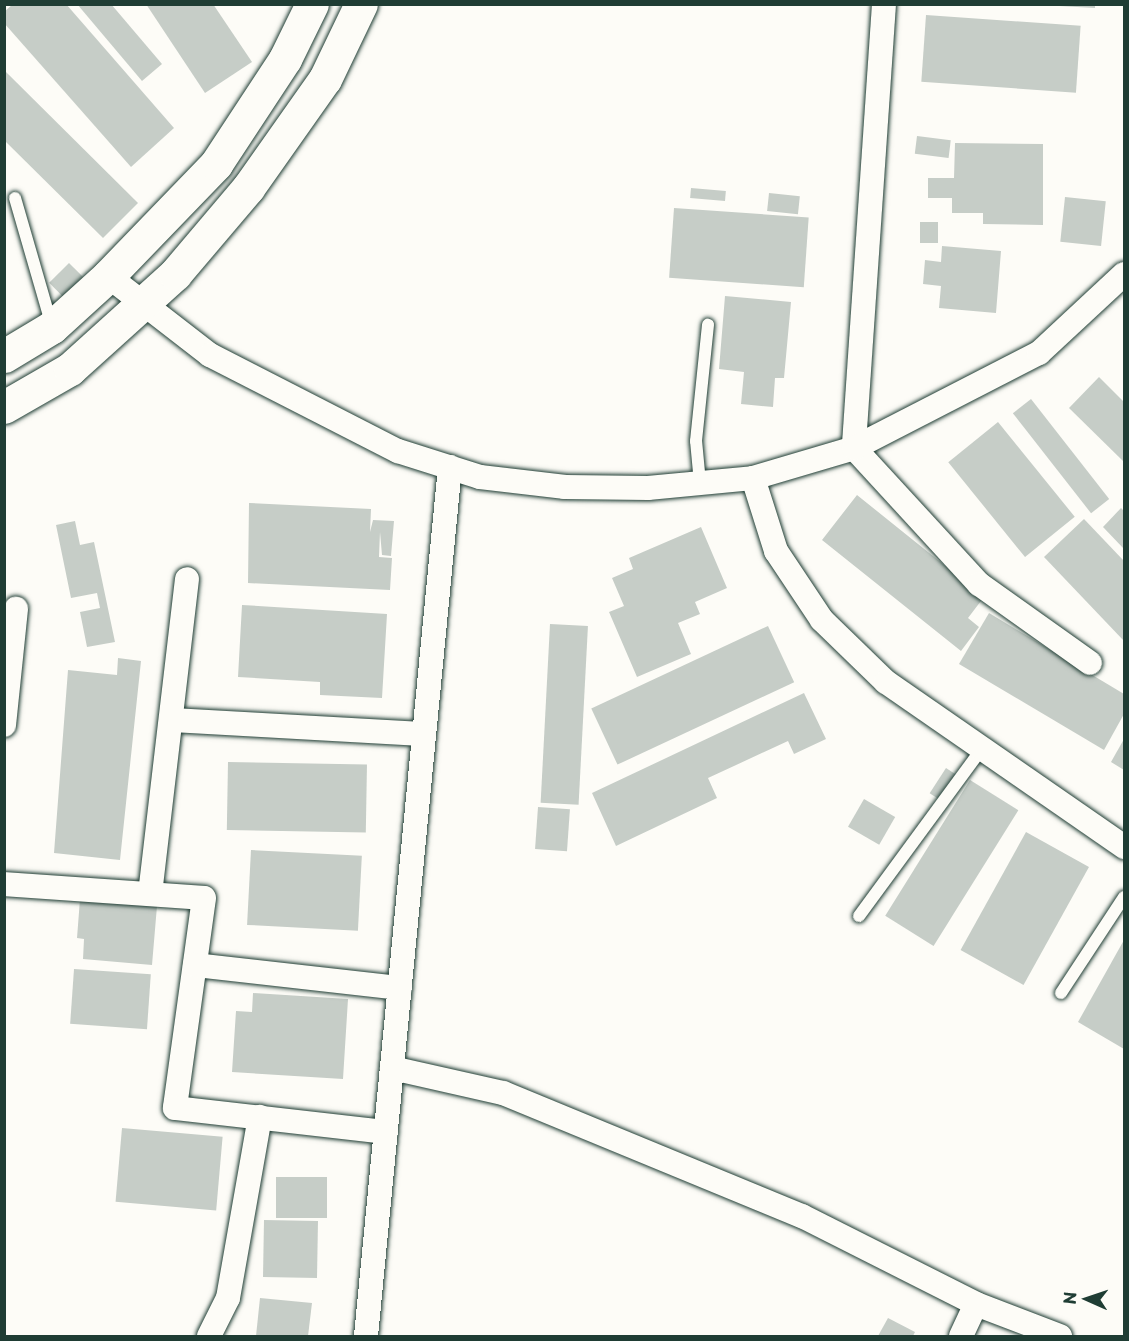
<!DOCTYPE html>
<style>
body{margin:0}
#map{position:relative;width:1129px;height:1341px;overflow:hidden;background:#fdfcf7;font-family:"Playpen Sans",sans-serif}
div>[style]{position:absolute}
[style*='--x']{left:calc(var(--x)*1px);top:calc(var(--y)*1px);width:calc(var(--w)*1px);rotate:calc(var(--a)*1deg)}
.building>*{inset:0;background:#c6cdc7;transform-origin:0 0}
.roads{filter:drop-shadow(0 0 2px #1f3d34) drop-shadow(0 0 2px #1f3d34)}
.lane>*{height:12px;margin:-6px;padding:0 6px;transform-origin:6px;border-radius:6px;background:#fdfcf7}
.street>*{height:24px;margin:-12px;padding:0 12px;transform-origin:12px;border-radius:12px;background:#fdfcf7}
.secondary>*{height:33px;margin:-16.5px;padding:0 16.5px;transform-origin:16.5px;border-radius:16.5px;background:#fdfcf7}
span{translate:-50% -50%;white-space:nowrap;text-align:center;line-height:1.15;-webkit-text-stroke:4.5px #fdfcf7;paint-order:stroke}
.frame{position:absolute;inset:0;border:6px solid #1f3d34;pointer-events:none}
.north{position:absolute;left:1057px;top:1269px;width:60px;height:60px;-webkit-text-stroke:4px #fdfcf7;paint-order:stroke;rotate:273deg;font-size:16px;font-weight:700;line-height:24px;text-align:center;color:#1f3d34}
.north::after{content:'';display:block;margin:auto;width:21px;height:27px;background:#1f3d34;clip-path:polygon(50% 0,100% 100%,50% 72%,0 100%)}
</style>
<div id="map">
<div class="building">
<div style="clip-path:polygon(13px 4px,66px 4px,174px 128px,131px 167px,4px 23px,4px 12px)"></div>
<div style="clip-path:polygon(77px 4px,111px 4px,162px 64px,142px 81px)"></div>
<div style="clip-path:polygon(146px 4px,213px 4px,252px 62px,205px 93px)"></div>
<div style="clip-path:polygon(1059px 4px,1095px 4px,1095px 8px,1059px 6px)"></div>
<div style="left:926px;top:15px;width:155px;height:67px;rotate:4deg"></div>
<div style="clip-path:polygon(4px 70px,138px 203px,103px 238px,4px 140px)"></div>
<div style="left:917px;top:136px;width:34px;height:18px;rotate:7deg"></div>
<div style="clip-path:polygon(955px 143px,1043px 144px,1043px 225px,983px 224px,983px 213px,952px 213px,952px 198px,928px 198px,928px 178px,954px 178px)"></div>
<div style="left:691px;top:188px;width:35px;height:10px;rotate:5deg"></div>
<div style="left:769px;top:193px;width:31px;height:18px;rotate:6deg"></div>
<div style="left:1065px;top:197px;width:41px;height:45px;rotate:6deg"></div>
<div style="left:674px;top:208px;width:135px;height:70px;rotate:4deg"></div>
<div style="left:920px;top:222px;width:18px;height:21px"></div>
<div style="clip-path:polygon(942px 246px,1001px 251px,996px 313px,939px 308px,941px 286px,923px 284px,925px 260px,941px 262px)"></div>
<div style="left:69px;top:263px;width:21px;height:28px;rotate:45deg"></div>
<div style="clip-path:polygon(725px 296px,791px 302px,784px 378px,775px 378px,773px 407px,741px 404px,744px 372px,719px 369px)"></div>
<div style="clip-path:polygon(1099px 377px,1124px 402px,1124px 462px,1069px 408px)"></div>
<div style="left:1031px;top:399px;width:127px;height:23px;rotate:52deg"></div>
<div style="left:998px;top:422px;width:122px;height:64px;rotate:51deg"></div>
<div style="clip-path:polygon(857px 495px,984px 597px,968px 618px,979px 627px,961px 651px,822px 540px)"></div>
<div style="clip-path:polygon(249px 503px,371px 509px,370px 532px,373px 520px,394px 521px,391px 556px,382px 555px,380px 532px,379px 557px,392px 558px,390px 590px,248px 583px)"></div>
<div style="clip-path:polygon(1121px 508px,1124px 511px,1124px 549px,1103px 527px)"></div>
<div style="clip-path:polygon(1084px 519px,1124px 561px,1124px 641px,1044px 557px)"></div>
<div style="clip-path:polygon(75px 521px,80px 545px,94px 542px,115px 642px,87px 647px,80px 612px,100px 608px,97px 593px,71px 598px,56px 525px)"></div>
<div style="clip-path:polygon(701px 527px,727px 588px,695px 602px,700px 614px,678px 623px,691px 654px,637px 677px,609px 612px,624px 606px,612px 578px,633px 569px,629px 558px)"></div>
<div style="clip-path:polygon(242px 605px,387px 614px,382px 698px,320px 695px,320px 682px,238px 677px)"></div>
<div style="clip-path:polygon(989px 613px,1124px 694px,1124px 714px,1104px 750px,959px 664px)"></div>
<div style="left:550px;top:624px;width:38px;height:179px;rotate:3deg"></div>
<div style="left:768px;top:626px;width:62px;height:195px;rotate:65deg"></div>
<div style="clip-path:polygon(118px 658px,141px 661px,120px 860px,54px 853px,68px 670px,117px 675px)"></div>
<div style="clip-path:polygon(804px 693px,826px 739px,794px 754px,788px 741px,708px 778px,717px 798px,616px 846px,592px 793px)"></div>
<div style="clip-path:polygon(1124px 739px,1124px 770px,1111px 762px)"></div>
<div style="left:228px;top:762px;width:139px;height:68px;rotate:1deg"></div>
<div style="left:946px;top:768px;width:20px;height:30px;rotate:33deg"></div>
<div style="left:970px;top:780px;width:57px;height:160px;rotate:32deg"></div>
<div style="left:864px;top:799px;width:36px;height:32px;rotate:30deg"></div>
<div style="left:538px;top:807px;width:32px;height:42px;rotate:4deg"></div>
<div style="left:1026px;top:832px;width:72px;height:135px;rotate:29deg"></div>
<div style="left:251px;top:850px;width:111px;height:75px;rotate:3deg"></div>
<div style="clip-path:polygon(80px 899px,157px 906px,152px 965px,83px 959px,84px 939px,77px 938px)"></div>
<div style="clip-path:polygon(1124px 940px,1124px 1049px,1078px 1022px)"></div>
<div style="left:74px;top:969px;width:77px;height:55px;rotate:4deg"></div>
<div style="clip-path:polygon(253px 993px,348px 999px,343px 1079px,232px 1072px,236px 1011px,252px 1012px)"></div>
<div style="left:122px;top:1128px;width:101px;height:74px;rotate:5deg"></div>
<div style="left:276px;top:1177px;width:51px;height:41px"></div>
<div style="left:264px;top:1220px;width:54px;height:57px;rotate:1deg"></div>
<div style="clip-path:polygon(260px 1298px,312px 1303px,308px 1336px,256px 1336px)"></div>
<div style="clip-path:polygon(888px 1318px,915px 1332px,913px 1336px,878px 1336px)"></div>
</div>
<div class="roads">
<div class="lane">
<div style="--x:15;--y:198;--w:130;--a:73.9"></div>
<div style="--x:700;--y:483;--w:42;--a:-95.4"></div>
<div style="--x:696;--y:441;--w:117;--a:-84.1"></div>
<div style="--x:859;--y:916;--w:210;--a:-53.7"></div>
<div style="--x:1061;--y:993;--w:115;--a:-56.7"></div>
</div>
<div class="street">
<div style="--x:884;--y:4;--w:445;--a:93.9"></div>
<div style="--x:854;--y:448;--w:185;--a:47.4"></div>
<div style="--x:979;--y:584;--w:136;--a:35.4"></div>
<div style="--x:108;--y:276;--w:129;--a:37.8"></div>
<div style="--x:210;--y:355;--w:211;--a:27.1"></div>
<div style="--x:398;--y:451;--w:86;--a:17.6"></div>
<div style="--x:480;--y:477;--w:86;--a:6.7"></div>
<div style="--x:565;--y:487;--w:83;--a:0.7"></div>
<div style="--x:648;--y:488;--w:105;--a:-5.4"></div>
<div style="--x:753;--y:478;--w:105;--a:-16.5"></div>
<div style="--x:854;--y:448;--w:208;--a:-27.2"></div>
<div style="--x:1039;--y:353;--w:116;--a:-42.9"></div>
<div style="--x:753;--y:478;--w:77;--a:72.5"></div>
<div style="--x:776;--y:551;--w:83;--a:56.3"></div>
<div style="--x:822;--y:620;--w:89;--a:44.1"></div>
<div style="--x:886;--y:682;--w:290;--a:34.7"></div>
<div style="--x:171;--y:720;--w:253;--a:3.2"></div>
<div style="--x:4;--y:725;--w:117;--a:-84.1"></div>
<div style="--x:4;--y:884;--w:200;--a:4"></div>
<div style="--x:204;--y:898;--w:212;--a:97.9"></div>
<div style="--x:175;--y:1108;--w:212;--a:6.5"></div>
<div style="--x:150;--y:894;--w:317;--a:-83.3"></div>
<div style="--x:195;--y:965;--w:206;--a:6.4"></div>
<div style="--x:392;--y:1068;--w:114;--a:12.7"></div>
<div style="--x:503;--y:1093;--w:323;--a:22.4"></div>
<div style="--x:802;--y:1216;--w:195;--a:26.8"></div>
<div style="--x:976;--y:1304;--w:90;--a:20.9"></div>
<div style="--x:209;--y:1336;--w:42;--a:-63.4"></div>
<div style="--x:228;--y:1298;--w:184;--a:-80"></div>
<div style="--x:366;--y:1336;--w:873;--a:-84.48"></div>
<div style="--x:961;--y:1336;--w:35;--a:-65"></div>
</div>
<div class="secondary">
<div style="--x:4;--y:356;--w:56;--a:-31.1"></div>
<div style="--x:52;--y:327;--w:76;--a:-42.3"></div>
<div style="--x:108;--y:276;--w:156;--a:-46"></div>
<div style="--x:216;--y:164;--w:126;--a:-56.7"></div>
<div style="--x:285;--y:59;--w:61;--a:-63.9"></div>
<div style="--x:4;--y:407;--w:76;--a:-29.9"></div>
<div style="--x:70;--y:369;--w:142;--a:-42.1"></div>
<div style="--x:175;--y:274;--w:113;--a:-49.7"></div>
<div style="--x:248;--y:188;--w:133;--a:-54.8"></div>
<div style="--x:325;--y:79;--w:83;--a:-64.4"></div>
</div>
</div>
<div class="frame"></div>
<div class="north">N</div>
</div>
